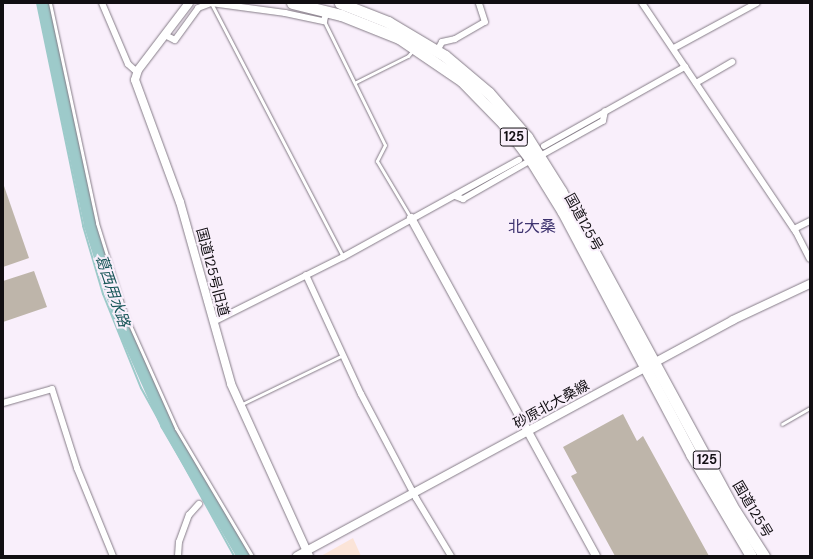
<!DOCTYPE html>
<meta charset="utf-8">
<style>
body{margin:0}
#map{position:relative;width:813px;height:559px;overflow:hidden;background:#f9effb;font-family:"DM Sans","Noto Sans JP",sans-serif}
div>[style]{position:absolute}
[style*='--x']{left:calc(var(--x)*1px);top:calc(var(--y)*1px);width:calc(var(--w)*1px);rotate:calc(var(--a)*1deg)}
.commercial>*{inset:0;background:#fbe4d8}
.stream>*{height:2px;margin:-1px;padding:0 1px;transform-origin:1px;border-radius:1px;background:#9dcaca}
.river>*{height:13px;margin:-6.5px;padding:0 6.5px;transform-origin:6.5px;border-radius:6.5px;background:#9dcaca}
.building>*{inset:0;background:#beb5aa}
.roads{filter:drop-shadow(0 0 1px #857c87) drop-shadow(0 0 1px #857c87)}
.lane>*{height:3px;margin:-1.5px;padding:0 1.5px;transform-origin:1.5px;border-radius:1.5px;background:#fff}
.street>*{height:6px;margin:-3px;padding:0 3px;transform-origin:3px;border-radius:3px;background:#fff}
.secondary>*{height:8px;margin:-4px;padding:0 4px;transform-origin:4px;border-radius:4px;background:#fff}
.highway>*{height:11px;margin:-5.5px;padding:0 5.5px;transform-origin:5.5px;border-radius:5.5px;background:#fff}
span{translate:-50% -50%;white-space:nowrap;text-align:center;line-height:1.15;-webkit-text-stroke:4px #f9effb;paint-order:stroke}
.shield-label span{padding:1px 3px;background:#f9effb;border:1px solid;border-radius:3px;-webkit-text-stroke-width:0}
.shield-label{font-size:13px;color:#110e12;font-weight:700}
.street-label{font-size:14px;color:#110e12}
.water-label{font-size:15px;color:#185658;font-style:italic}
.quarter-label{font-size:16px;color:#3e336f}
.frame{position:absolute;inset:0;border:4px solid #110e12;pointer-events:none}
</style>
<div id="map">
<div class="commercial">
<div style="clip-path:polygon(353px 538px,361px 556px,321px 556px)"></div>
</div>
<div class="stream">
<div style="--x:37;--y:3;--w:228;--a:78.3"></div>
<div style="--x:83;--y:226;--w:71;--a:73.6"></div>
<div style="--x:103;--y:294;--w:101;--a:68"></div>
<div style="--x:141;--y:388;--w:192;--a:61"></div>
</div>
<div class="river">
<div style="--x:43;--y:3;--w:227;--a:78"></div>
<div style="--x:90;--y:225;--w:100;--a:72.5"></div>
<div style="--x:120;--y:320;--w:114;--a:66.1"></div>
<div style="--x:166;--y:424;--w:153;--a:59.7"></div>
</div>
<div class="building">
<div style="clip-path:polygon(4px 186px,29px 258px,3px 267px,3px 187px)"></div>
<div style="clip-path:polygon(34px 271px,47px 307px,3px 322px,3px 281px)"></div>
<div style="clip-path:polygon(623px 414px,637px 441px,643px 436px,709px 556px,615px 556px,571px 476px,577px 473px,563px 447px)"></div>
</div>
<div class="roads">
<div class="lane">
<div style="--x:50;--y:3;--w:225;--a:77.9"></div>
<div style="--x:97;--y:223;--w:97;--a:72.7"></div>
<div style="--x:126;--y:316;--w:123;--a:65.9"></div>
<div style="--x:176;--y:428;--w:149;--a:59.3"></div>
<div style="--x:211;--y:3;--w:286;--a:62.5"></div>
<div style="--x:324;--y:21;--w:138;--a:63.8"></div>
<div style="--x:385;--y:145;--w:18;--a:117"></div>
<div style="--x:377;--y:161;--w:66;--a:59.2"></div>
<div style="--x:356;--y:82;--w:58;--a:-26.6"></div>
<div style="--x:408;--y:56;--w:8;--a:-50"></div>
<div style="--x:242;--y:404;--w:112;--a:-25.9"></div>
<div style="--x:782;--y:424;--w:32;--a:-30"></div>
</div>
<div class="street">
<div style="--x:102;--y:3;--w:66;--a:66.9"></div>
<div style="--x:128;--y:64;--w:12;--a:42"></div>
<div style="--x:642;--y:3;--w:276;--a:56.1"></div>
<div style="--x:796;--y:232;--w:30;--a:63"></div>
<div style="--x:165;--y:35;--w:11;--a:27"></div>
<div style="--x:175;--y:40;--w:39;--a:-54"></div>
<div style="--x:198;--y:8;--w:14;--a:-21"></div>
<div style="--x:211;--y:3;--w:75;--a:7.7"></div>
<div style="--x:285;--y:13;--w:40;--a:12"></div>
<div style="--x:324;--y:21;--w:11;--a:-75"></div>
<div style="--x:674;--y:48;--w:94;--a:-28.5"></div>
<div style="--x:437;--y:51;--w:10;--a:-61"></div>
<div style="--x:442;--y:42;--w:13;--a:-13"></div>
<div style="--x:455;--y:39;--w:34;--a:-30"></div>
<div style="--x:485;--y:22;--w:20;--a:-108"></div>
<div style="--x:696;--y:83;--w:42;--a:-30.3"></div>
<div style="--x:544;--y:146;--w:162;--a:-29.3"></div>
<div style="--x:540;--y:156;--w:72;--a:-29.1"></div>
<div style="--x:603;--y:121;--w:10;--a:-79"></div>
<div style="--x:455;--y:196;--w:9;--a:21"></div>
<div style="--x:463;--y:199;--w:78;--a:-29.8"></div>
<div style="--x:794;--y:229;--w:18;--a:-27"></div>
<div style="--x:306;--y:275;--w:131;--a:65.2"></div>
<div style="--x:361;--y:394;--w:118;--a:62.1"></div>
<div style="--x:416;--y:498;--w:68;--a:58.9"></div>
<div style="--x:213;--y:322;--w:145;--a:-26.6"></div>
<div style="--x:343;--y:257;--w:201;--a:-28.9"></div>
<div style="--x:3;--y:403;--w:51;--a:-15.9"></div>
<div style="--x:52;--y:389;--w:83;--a:72.4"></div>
<div style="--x:77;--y:468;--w:95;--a:67.8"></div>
<div style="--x:178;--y:556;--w:14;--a:-86"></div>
<div style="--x:179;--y:542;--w:29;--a:-70"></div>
<div style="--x:189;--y:515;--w:15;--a:-48"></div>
</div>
<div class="secondary">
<div style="--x:189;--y:3;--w:84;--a:127.3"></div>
<div style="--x:138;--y:70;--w:10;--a:107"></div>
<div style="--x:135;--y:80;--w:130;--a:69.8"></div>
<div style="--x:180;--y:202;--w:189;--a:74.3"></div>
<div style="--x:231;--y:384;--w:189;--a:65.6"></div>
<div style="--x:411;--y:218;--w:385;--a:61.3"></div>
<div style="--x:297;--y:556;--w:496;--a:-28.4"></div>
<div style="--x:733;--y:320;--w:85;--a:-25.1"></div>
</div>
<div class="highway">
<div style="--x:292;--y:3;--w:50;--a:13.8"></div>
<div style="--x:341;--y:15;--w:62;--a:21.6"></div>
<div style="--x:399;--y:38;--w:76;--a:34.3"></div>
<div style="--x:462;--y:81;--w:59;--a:45.7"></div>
<div style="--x:503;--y:123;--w:46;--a:52.9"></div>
<div style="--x:531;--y:160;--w:61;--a:58.4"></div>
<div style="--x:563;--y:212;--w:274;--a:62.1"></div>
<div style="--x:691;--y:454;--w:118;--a:59.5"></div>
<div style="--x:340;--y:3;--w:52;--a:21.6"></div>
<div style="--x:388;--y:22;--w:66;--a:30.8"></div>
<div style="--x:445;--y:56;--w:57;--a:40.1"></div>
<div style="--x:489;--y:93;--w:58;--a:49.2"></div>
<div style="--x:527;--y:137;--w:64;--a:57.8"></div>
<div style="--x:561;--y:191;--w:364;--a:61.5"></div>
<div style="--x:735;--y:511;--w:54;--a:57.2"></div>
</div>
</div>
<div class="shield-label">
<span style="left:514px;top:137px">125</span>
<span style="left:707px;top:460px">125</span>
</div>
<div class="street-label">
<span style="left:584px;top:222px;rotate:61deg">国道125号</span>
<span style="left:213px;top:272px;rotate:75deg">国道125号旧道</span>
<span style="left:551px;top:404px;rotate:-29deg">砂原北大桑線</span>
<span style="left:753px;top:509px;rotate:59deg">国道125号</span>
</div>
<div class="water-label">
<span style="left:112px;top:291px;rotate:71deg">葛西用水路</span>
</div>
<div class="quarter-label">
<span style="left:532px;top:227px">北大桑</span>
</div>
<div class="frame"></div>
</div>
